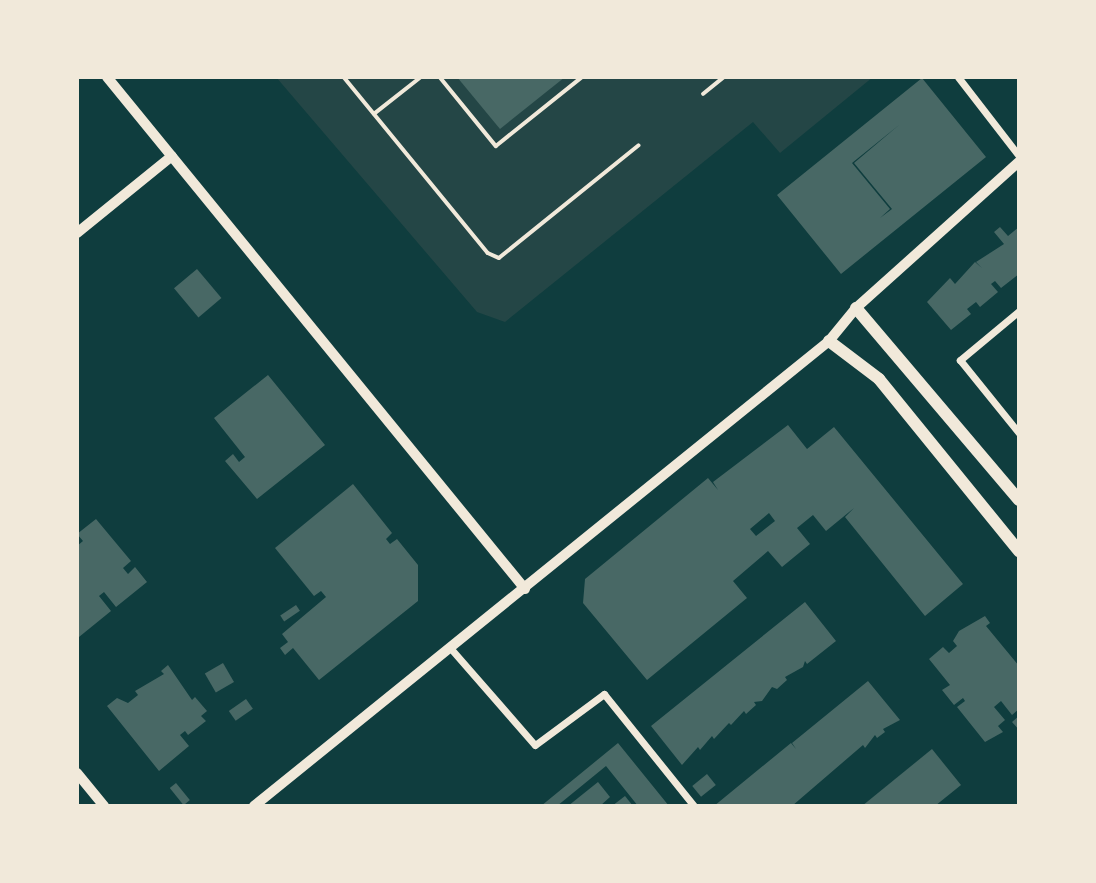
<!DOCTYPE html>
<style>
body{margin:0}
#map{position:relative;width:1096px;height:883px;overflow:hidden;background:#0f3d3e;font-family:Barlow,sans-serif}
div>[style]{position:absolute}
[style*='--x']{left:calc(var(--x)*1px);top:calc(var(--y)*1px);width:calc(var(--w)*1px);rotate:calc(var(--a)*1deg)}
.green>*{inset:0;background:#244646}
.building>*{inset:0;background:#486865;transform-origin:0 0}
.path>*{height:3.5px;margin:-1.75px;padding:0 1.75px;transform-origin:1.75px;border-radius:1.75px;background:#f1e9da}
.minor>*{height:7px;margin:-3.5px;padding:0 3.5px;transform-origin:3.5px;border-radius:3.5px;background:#f1e9da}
.tertiary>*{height:10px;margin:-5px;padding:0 5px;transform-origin:5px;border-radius:5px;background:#f1e9da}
.secondary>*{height:12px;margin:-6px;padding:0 6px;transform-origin:6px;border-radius:6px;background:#f1e9da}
span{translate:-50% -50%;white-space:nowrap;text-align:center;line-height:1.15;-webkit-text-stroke:6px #f1e9da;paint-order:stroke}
.frame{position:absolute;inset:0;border:79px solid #f1e9da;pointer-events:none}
</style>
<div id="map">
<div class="green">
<div style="clip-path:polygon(276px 77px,873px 77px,780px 153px,753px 122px,505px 322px,477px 312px)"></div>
</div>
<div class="building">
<div style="clip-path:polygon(457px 77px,565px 77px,500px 129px)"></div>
<div style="clip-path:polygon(evenodd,922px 78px,986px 157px,841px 274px,777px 195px,922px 78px,899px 125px,854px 163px,892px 209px,880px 218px,890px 209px,852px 163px,899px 125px)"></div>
<div style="clip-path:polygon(1000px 227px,1008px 236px,1019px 227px,1019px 274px,1001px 288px,995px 281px,991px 284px,998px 292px,980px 307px,976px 302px,967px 309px,971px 314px,951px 330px,927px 302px,950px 278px,955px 284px,975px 262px,982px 268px,976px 262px,1004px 244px,994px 232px)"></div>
<div style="left:197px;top:269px;width:38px;height:30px;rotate:50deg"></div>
<div style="clip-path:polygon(268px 375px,325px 445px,257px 499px,225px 461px,233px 454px,239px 462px,245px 457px,214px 418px)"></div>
<div style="clip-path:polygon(evenodd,788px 425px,807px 449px,834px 427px,963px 584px,925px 616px,845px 517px,854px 508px,826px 531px,813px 515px,797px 528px,810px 544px,782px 567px,768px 551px,733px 581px,747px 598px,647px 680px,583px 603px,585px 579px,708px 478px,718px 490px,713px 482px,788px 425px,769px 513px,775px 521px,756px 536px,750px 529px,769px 513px)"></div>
<div style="clip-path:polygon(353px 484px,392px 533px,386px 539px,390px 544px,397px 539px,418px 565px,418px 601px,319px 680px,293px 648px,285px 655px,280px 648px,288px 642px,282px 634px,326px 597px,321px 591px,314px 596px,275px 548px)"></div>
<div style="clip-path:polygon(96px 519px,131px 561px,123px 568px,128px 574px,135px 567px,147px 582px,116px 607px,104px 592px,99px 596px,111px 611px,79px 637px,77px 546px,83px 541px,77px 534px)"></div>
<div style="clip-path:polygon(805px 602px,836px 641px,807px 664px,805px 661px,803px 667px,785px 677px,787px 680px,777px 689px,772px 687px,762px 701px,754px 702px,756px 705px,746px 714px,744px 711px,731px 725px,729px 723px,714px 739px,712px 736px,700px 750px,698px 747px,682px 765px,651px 726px)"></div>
<div style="left:296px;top:605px;width:7px;height:19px;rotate:56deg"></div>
<div style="clip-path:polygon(985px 616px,990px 623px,986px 626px,1019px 666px,1019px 709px,1012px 715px,1001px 701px,994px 707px,1005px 720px,998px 726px,1003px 732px,985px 742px,957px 707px,965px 701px,963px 698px,954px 705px,942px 690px,950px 685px,929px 659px,943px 647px,949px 653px,957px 646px,953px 641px,959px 631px)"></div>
<div style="left:223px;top:663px;width:22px;height:21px;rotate:60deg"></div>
<div style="clip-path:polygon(168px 665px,192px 700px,195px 697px,207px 711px,201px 716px,206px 721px,188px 735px,185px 731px,180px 735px,189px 746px,159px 771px,107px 706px,117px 698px,128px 703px,138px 695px,135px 691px,164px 674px,161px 671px)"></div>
<div style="clip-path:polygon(868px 681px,900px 720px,883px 729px,885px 732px,877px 738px,875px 735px,865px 748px,863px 745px,792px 806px,714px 806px,791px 743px,796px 749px,792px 743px)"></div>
<div style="left:246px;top:699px;width:12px;height:21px;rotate:55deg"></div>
<div style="clip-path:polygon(1019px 716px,1019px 730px,1012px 722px)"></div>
<div style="clip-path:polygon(618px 743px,669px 806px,638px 806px,606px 766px,557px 806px,541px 806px)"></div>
<div style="clip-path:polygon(932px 749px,961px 785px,935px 806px,862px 806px)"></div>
<div style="left:707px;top:774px;width:14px;height:19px;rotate:51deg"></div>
<div style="clip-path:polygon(598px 782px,610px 797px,600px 806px,568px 806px)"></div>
<div style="left:176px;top:783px;width:22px;height:8px;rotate:51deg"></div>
<div style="clip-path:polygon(625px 796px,633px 806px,612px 806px)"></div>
</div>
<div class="path">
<div style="--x:344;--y:77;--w:227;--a:50.7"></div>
<div style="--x:488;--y:253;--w:12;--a:24"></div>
<div style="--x:499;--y:258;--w:179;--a:-38.9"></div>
<div style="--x:440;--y:77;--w:89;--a:50.9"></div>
<div style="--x:496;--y:146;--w:110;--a:-38.7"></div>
<div style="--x:703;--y:94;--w:27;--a:-39"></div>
<div style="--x:374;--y:114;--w:60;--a:-38.2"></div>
</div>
<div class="minor">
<div style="--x:958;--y:77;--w:100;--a:52.3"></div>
<div style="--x:1019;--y:311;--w:77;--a:140.3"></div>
<div style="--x:960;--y:360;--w:94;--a:51.1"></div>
<div style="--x:452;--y:650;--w:126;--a:48.9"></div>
<div style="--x:535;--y:745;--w:86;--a:-36.5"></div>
<div style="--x:604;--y:694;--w:144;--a:51.2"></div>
</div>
<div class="tertiary">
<div style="--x:107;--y:77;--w:661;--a:50.77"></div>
<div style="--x:77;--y:233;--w:122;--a:-39"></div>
<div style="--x:77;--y:773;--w:43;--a:50.7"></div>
<div style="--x:254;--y:806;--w:739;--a:-38.96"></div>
<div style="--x:829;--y:341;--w:43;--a:-50.7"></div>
<div style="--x:856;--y:308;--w:219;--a:-41.9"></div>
</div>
<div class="secondary">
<div style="--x:856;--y:308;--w:252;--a:49.7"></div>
<div style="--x:829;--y:341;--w:63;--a:37.2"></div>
<div style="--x:879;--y:379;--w:222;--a:50.9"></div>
</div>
<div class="frame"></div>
</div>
